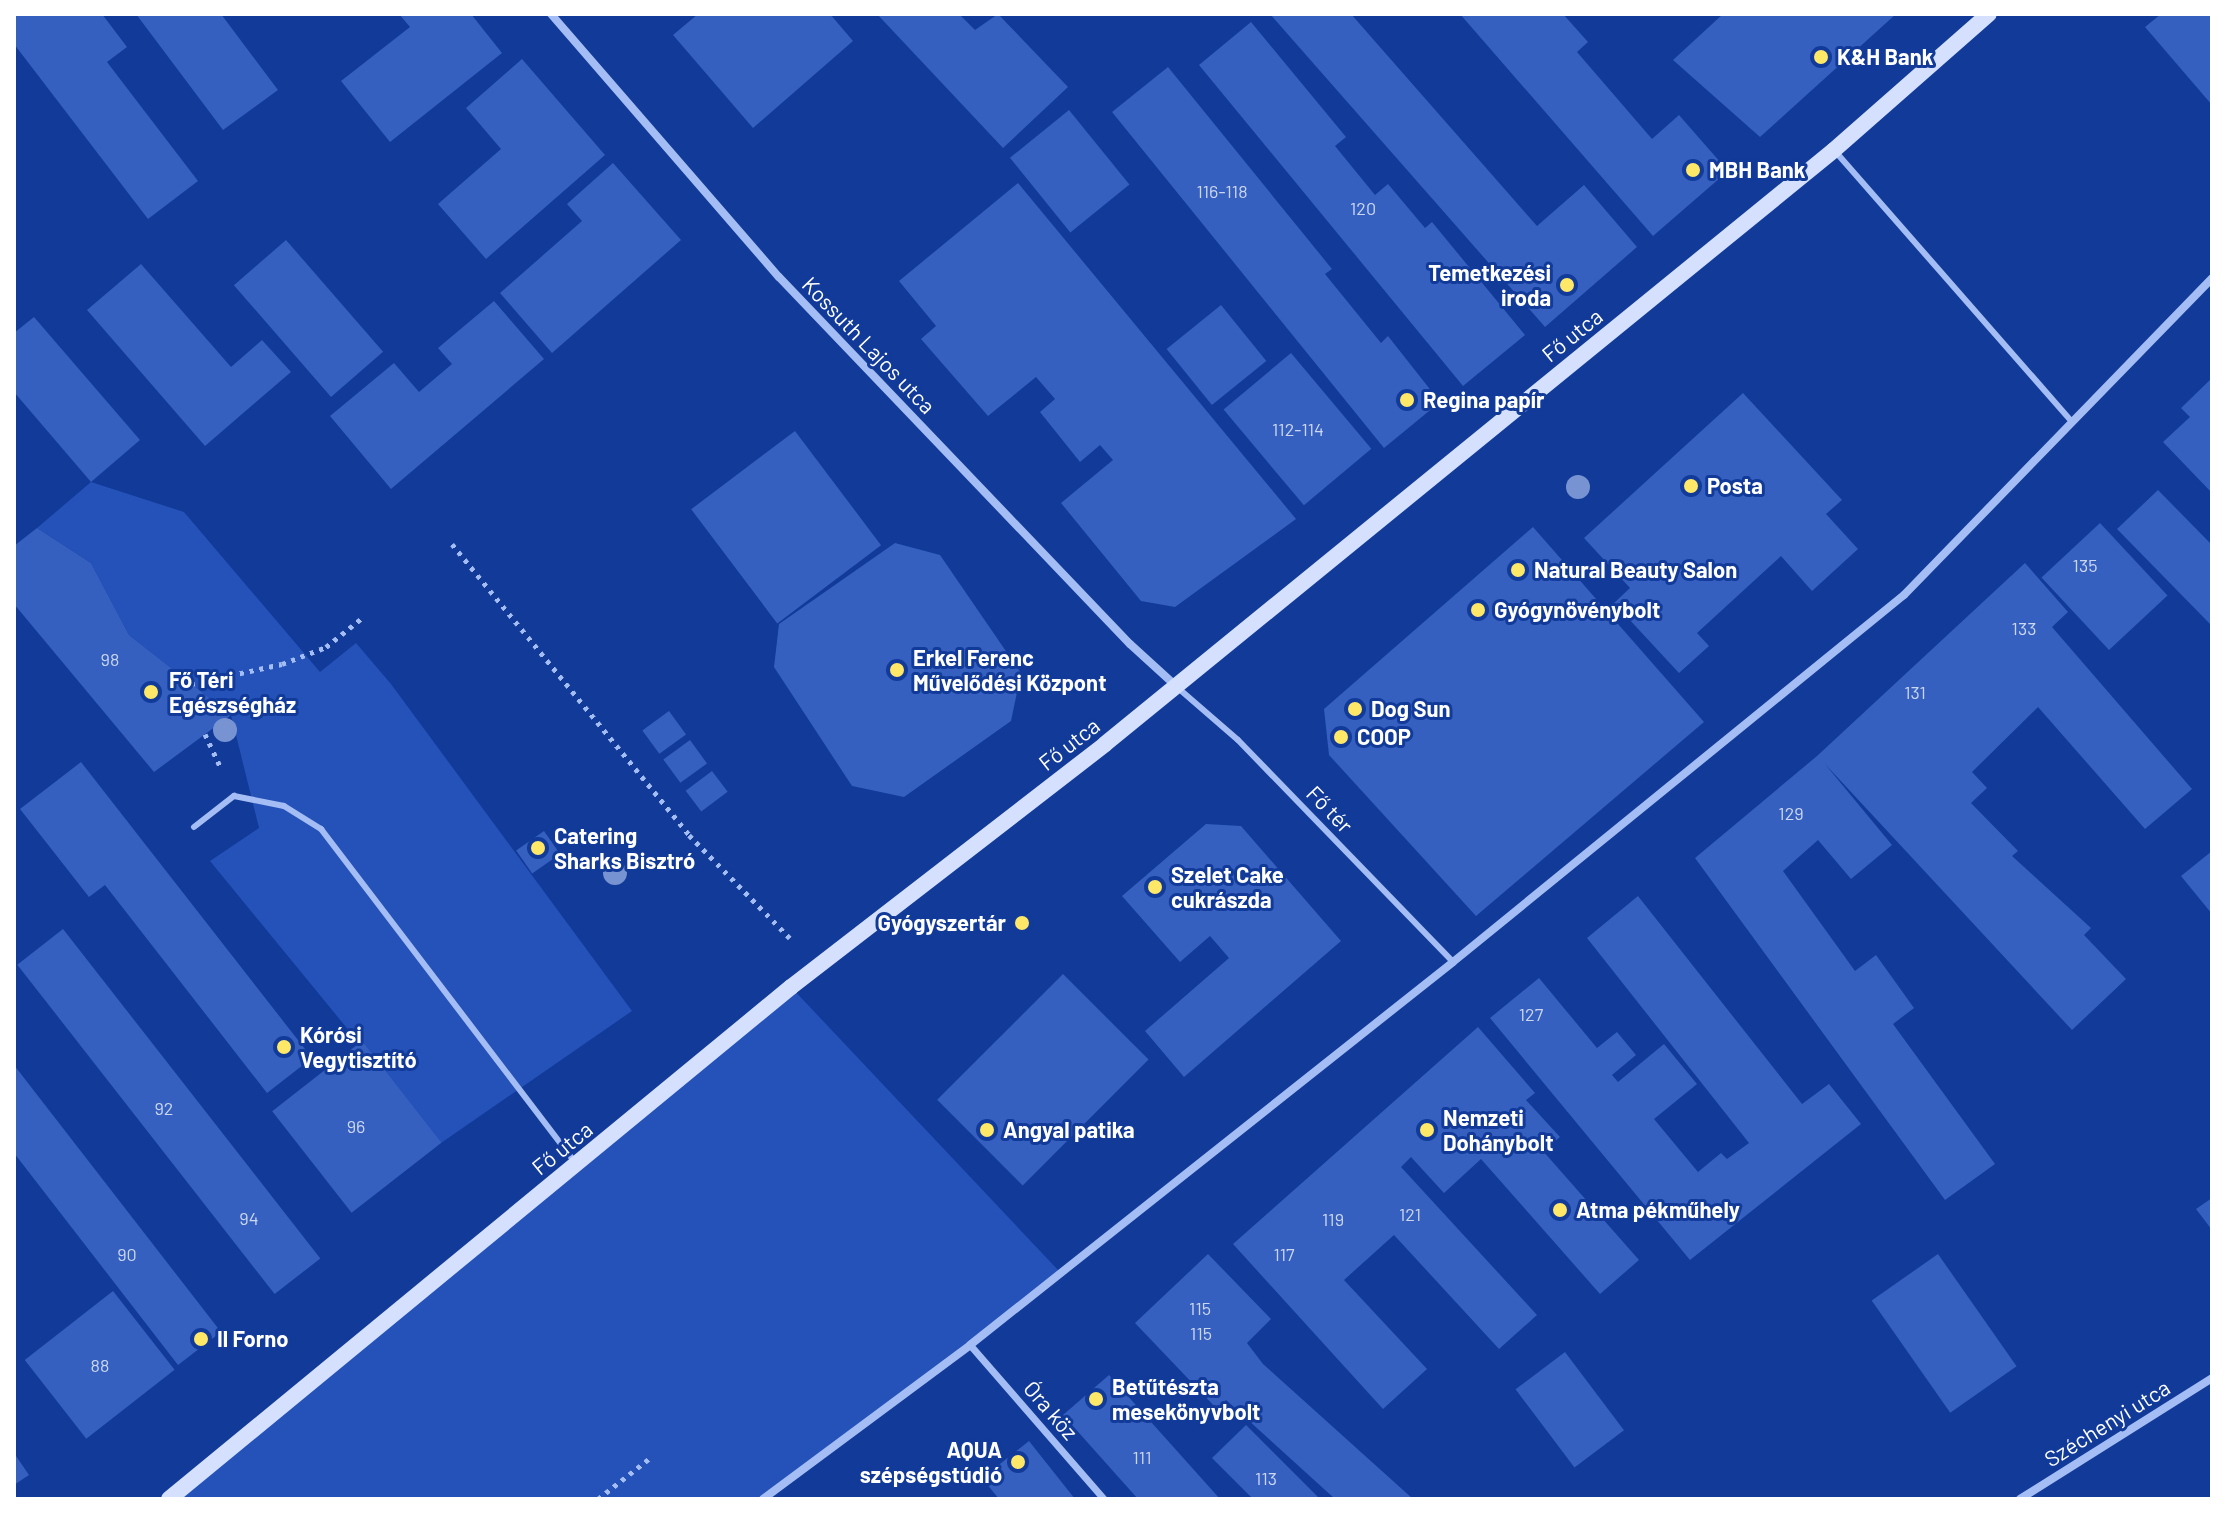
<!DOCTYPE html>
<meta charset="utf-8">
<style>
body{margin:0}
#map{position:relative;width:2226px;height:1513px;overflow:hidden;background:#113a99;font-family:Barlow,sans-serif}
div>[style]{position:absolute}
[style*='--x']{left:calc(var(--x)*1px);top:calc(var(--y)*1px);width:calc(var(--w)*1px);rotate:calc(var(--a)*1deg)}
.green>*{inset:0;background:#2452b8}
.building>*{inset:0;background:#3560c0;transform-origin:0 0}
.path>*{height:5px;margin-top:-2.5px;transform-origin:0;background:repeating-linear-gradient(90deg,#a4bdf4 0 4px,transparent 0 10px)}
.service>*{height:6px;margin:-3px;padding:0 3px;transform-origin:3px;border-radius:3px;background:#a4bdf4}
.pedestrian>*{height:7px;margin:-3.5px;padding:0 3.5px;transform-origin:3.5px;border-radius:3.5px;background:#a4bdf4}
.minor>*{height:8px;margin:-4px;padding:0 4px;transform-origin:4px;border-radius:4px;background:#a4bdf4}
.secondary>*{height:16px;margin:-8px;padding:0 8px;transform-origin:8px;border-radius:8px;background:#d4e0fd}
.trees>*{width:24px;height:24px;margin:-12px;border-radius:50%;background:#7893d1}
.dots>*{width:22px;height:22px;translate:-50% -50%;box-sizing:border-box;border:4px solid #113a99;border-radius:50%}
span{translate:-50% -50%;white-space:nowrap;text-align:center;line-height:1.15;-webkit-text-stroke:6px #113a99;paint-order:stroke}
.number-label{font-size:18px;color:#ccd7ef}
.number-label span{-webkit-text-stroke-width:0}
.poi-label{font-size:22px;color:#fff;font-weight:700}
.left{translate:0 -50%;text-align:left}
.right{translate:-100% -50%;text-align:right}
.street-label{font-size:22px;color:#fff}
.frame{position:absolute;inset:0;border:16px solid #fff;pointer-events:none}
</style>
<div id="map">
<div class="green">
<div style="clip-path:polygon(91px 482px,184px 512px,320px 672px,356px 643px,391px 684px,632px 1011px,441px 1143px,210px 861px,259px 828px,231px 715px,129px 635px,91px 563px,37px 528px)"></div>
<div style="clip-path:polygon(791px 987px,1059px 1271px,970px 1345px,763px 1499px,169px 1499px)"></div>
</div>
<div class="building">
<div style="clip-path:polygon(14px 14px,102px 14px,127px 47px,107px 62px,198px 181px,148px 219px,14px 44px)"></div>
<div style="clip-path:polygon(136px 14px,221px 14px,278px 90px,223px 130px)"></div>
<div style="clip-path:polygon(399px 14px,471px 14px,502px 53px,390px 142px,341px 81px,410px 27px)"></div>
<div style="clip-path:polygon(698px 14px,830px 14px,853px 41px,753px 128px,673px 35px)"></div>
<div style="clip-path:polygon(877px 14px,959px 14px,975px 30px,998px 14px,1068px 87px,1003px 148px)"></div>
<div style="clip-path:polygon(1270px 14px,1351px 14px,1537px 226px,1584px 185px,1637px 247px,1545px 327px)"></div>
<div style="clip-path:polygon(1460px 14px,1563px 14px,1588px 42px,1577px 52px,1652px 139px,1679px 115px,1728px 171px,1653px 236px)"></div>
<div style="clip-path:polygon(1723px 14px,1896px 14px,1760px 137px,1673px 60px)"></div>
<div style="clip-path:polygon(2161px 14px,2212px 14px,2212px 105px,2145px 27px)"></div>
<div style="clip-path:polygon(1251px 22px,1346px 137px,1335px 146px,1375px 195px,1388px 184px,1425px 228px,1432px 222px,1525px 335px,1463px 386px,1199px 65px)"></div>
<div style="clip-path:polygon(522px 59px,605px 155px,486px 259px,438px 204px,501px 149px,466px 108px)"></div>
<div style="clip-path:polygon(1168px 67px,1332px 269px,1325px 274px,1381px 343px,1388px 336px,1440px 402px,1384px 448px,1112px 112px)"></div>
<div style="left:1069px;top:110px;width:96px;height:76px;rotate:51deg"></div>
<div style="clip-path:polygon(613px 163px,681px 240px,552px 353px,500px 293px,582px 221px,567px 204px)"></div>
<div style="clip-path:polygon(1018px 183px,1296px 519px,1175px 607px,1141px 601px,1061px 503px,1113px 460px,1100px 445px,1080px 462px,1040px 412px,1055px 399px,1036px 377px,988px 416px,921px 339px,936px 326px,899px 281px)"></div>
<div style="left:286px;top:240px;width:148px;height:69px;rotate:49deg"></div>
<div style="clip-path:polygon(141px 264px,231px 367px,262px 340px,291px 372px,205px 446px,87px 310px)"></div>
<div style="clip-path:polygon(494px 301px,544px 359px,391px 489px,330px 416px,394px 363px,419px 392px,452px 364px,438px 348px)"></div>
<div style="left:1221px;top:305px;width:72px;height:70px;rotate:51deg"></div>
<div style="clip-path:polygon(34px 317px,140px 440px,91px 482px,14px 392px,14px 333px)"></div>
<div style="left:1291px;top:353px;width:125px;height:88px;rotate:50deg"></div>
<div style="clip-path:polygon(2212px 378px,2212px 493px,2163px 442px,2190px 417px,2181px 408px)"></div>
<div style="clip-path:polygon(1743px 393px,1842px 500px,1826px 514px,1858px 549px,1812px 591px,1781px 556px,1697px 633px,1709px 646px,1679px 673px,1614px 603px,1630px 588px,1584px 538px)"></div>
<div style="left:795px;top:431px;width:143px;height:130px;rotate:53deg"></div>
<div style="clip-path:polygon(2158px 490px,2212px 545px,2212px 626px,2117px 529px)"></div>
<div style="left:2100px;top:523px;width:99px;height:80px;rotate:47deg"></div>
<div style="clip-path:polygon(1533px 527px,1704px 722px,1476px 916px,1329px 755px,1324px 709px)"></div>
<div style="clip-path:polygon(37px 528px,91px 563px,129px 635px,231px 715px,154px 772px,14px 604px,14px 546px)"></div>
<div style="clip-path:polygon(895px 543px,940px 555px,1021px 673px,1011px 721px,904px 797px,852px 786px,774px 667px,779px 624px)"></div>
<div style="clip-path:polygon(2025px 563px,2068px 612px,2052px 627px,2192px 789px,2145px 829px,2038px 707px,1972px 772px,1987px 788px,1971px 803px,2018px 851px,2012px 856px,2091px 928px,2084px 935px,2126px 979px,2072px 1030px,1825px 764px,1892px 845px,1851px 879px,1818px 840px,1783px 871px,1855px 971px,1876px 955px,1914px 1008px,1893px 1024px,1995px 1164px,1945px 1200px,1695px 858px,1817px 756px)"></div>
<div style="left:669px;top:711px;width:29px;height:33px;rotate:54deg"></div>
<div style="left:690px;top:740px;width:29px;height:33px;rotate:54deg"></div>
<div style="clip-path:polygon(81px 762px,312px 1058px,267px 1093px,105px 885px,89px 897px,20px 809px)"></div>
<div style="left:712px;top:771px;width:26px;height:33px;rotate:53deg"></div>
<div style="clip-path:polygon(1206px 824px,1241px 826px,1341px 941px,1184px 1077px,1145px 1031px,1229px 958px,1210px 936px,1180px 962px,1122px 896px)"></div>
<div style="left:544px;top:831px;width:28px;height:34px;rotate:55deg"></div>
<div style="clip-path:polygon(2212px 851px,2212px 914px,2181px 876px)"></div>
<div style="clip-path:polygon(1638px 896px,1802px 1104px,1829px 1084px,1861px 1124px,1690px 1260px,1490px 1018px,1539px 978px,1597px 1048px,1617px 1032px,1636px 1055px,1612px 1075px,1618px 1082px,1664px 1044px,1697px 1084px,1654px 1119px,1698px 1172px,1721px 1153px,1727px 1159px,1749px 1143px,1587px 938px)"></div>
<div style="left:63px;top:929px;width:418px;height:58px;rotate:52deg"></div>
<div style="left:1063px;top:974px;width:121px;height:178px;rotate:45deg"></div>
<div style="clip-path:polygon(1478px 1027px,1535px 1093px,1526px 1100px,1560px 1137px,1543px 1151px,1639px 1260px,1600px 1294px,1481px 1159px,1444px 1193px,1411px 1157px,1401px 1167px,1537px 1315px,1499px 1349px,1394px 1235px,1344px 1280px,1427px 1369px,1383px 1409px,1233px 1244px)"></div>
<div style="left:362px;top:1041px;width:129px;height:114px;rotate:52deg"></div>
<div style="clip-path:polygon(14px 1065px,221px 1332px,178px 1365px,14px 1153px)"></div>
<div style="clip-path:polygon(2212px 1198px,2212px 1230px,2196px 1209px)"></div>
<div style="clip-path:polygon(1208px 1254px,1271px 1319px,1247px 1343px,1263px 1364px,1413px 1499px,1335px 1499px,1226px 1400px,1217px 1409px,1135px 1323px)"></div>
<div style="left:1938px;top:1254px;width:137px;height:81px;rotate:55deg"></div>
<div style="left:113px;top:1291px;width:100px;height:112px;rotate:52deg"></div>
<div style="left:1565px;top:1352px;width:98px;height:62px;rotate:53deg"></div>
<div style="clip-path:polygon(1109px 1375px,1220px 1499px,1138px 1499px,1063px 1415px)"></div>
<div style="clip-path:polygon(1246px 1425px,1320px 1499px,1253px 1499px,1212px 1458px)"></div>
<div style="clip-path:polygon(1029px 1441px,1075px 1499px,999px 1499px,982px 1478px)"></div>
<div style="clip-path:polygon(14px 1453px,29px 1475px,14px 1485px)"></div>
</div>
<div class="path">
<div style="--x:452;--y:544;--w:375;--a:50.8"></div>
<div style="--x:689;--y:835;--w:144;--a:45.6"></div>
<div style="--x:191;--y:684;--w:93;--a:-12.4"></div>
<div style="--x:282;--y:664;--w:47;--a:-21.1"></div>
<div style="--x:326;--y:647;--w:46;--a:-38.9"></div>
<div style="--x:205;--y:734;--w:35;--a:65"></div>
<div style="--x:598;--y:1499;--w:66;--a:-38.3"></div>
</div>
<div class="service">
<div style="--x:1834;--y:150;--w:361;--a:48.8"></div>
<div style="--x:1178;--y:688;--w:79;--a:40.9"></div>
<div style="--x:1238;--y:740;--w:309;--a:45.9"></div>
<div style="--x:194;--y:827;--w:51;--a:-37.8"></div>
<div style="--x:234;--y:796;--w:51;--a:11.3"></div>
<div style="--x:284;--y:806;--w:44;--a:31.9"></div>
<div style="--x:321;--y:829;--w:419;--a:52.7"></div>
</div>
<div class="pedestrian">
<div style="--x:970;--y:1345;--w:204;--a:49"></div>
</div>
<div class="minor">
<div style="--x:551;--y:14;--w:348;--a:49.1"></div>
<div style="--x:779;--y:277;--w:508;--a:46.28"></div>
<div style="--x:1130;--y:644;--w:62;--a:42.4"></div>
<div style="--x:763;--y:1499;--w:258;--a:-36.6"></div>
<div style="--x:970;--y:1345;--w:616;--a:-38.41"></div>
<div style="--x:1453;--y:962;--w:581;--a:-39.14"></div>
<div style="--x:1904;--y:595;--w:442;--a:-45.8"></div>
<div style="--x:2020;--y:1499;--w:227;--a:-32.2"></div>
</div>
<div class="secondary">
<div style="--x:169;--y:1499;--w:806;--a:-39.46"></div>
<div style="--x:791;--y:987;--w:397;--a:-37.7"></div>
<div style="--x:1105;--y:744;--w:940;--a:-39.17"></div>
<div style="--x:1834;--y:150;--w:206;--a:-41.3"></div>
</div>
<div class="trees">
<div style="left:1578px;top:487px"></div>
<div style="left:225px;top:730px"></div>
<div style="left:615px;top:873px"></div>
</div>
<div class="dots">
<div style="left:1821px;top:57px;background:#ffe867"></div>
<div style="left:1693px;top:170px;background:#ffe867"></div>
<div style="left:1567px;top:285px;background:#ffe867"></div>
<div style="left:1407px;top:400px;background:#ffe867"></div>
<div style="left:1691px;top:486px;background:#ffe867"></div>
<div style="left:1518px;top:570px;background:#ffe867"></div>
<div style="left:1478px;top:610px;background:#ffe867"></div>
<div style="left:897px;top:670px;background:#ffe867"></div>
<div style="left:151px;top:692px;background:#ffe867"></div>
<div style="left:1355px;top:709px;background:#ffe867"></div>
<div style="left:1341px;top:737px;background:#ffe867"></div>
<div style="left:538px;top:848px;background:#ffe867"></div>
<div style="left:1155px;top:887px;background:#ffe867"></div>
<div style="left:1022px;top:923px;background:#ffe867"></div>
<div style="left:284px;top:1047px;background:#ffe867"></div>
<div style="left:987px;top:1130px;background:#ffe867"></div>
<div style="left:1427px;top:1130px;background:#ffe867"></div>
<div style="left:1560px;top:1210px;background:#ffe867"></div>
<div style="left:201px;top:1339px;background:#ffe867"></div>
<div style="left:1096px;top:1399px;background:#ffe867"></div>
<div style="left:1018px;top:1462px;background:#ffe867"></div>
</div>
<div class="number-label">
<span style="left:1222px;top:191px">116-118</span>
<span style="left:1363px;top:208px">120</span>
<span style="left:1298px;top:429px">112-114</span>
<span style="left:2085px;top:565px">135</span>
<span style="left:2024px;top:628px">133</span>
<span style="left:110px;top:659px">98</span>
<span style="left:1915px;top:692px">131</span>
<span style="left:1791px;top:813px">129</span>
<span style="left:1531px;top:1014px">127</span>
<span style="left:164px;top:1108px">92</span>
<span style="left:356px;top:1126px">96</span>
<span style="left:1410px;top:1214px">121</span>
<span style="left:249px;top:1218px">94</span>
<span style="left:1333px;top:1219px">119</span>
<span style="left:127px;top:1254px">90</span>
<span style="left:1284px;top:1254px">117</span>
<span style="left:1200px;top:1308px">115</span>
<span style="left:1201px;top:1333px">115</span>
<span style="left:100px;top:1365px">88</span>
<span style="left:1142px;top:1457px">111</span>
<span style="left:1266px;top:1478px">113</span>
</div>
<div class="poi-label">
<span class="left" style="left:1837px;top:57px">K&amp;H Bank</span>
<span class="left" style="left:1709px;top:170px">MBH Bank</span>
<span class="right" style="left:1551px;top:285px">Temetkezési<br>iroda</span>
<span class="left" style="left:1423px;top:400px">Regina papír</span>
<span class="left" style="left:1707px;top:486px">Posta</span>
<span class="left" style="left:1534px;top:570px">Natural Beauty Salon</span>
<span class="left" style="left:1494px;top:610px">Gyógynövénybolt</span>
<span class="left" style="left:913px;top:670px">Erkel Ferenc<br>Művelődési Központ</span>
<span class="left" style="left:169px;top:692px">Fő Téri<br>Egészségház</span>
<span class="left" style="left:1371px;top:709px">Dog Sun</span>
<span class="left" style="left:1357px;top:737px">COOP</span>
<span class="left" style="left:554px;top:848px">Catering<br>Sharks Bisztró</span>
<span class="left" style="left:1171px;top:887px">Szelet Cake<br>cukrászda</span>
<span class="right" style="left:1006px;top:923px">Gyógyszertár</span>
<span class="left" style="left:300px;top:1047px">Kórósi<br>Vegytisztító</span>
<span class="left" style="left:1443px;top:1130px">Nemzeti<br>Dohánybolt</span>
<span class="left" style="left:1003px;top:1130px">Angyal patika</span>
<span class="left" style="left:1576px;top:1210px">Atma pékműhely</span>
<span class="left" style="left:217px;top:1339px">Il Forno</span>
<span class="left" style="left:1112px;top:1399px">Betűtészta<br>mesekönyvbolt</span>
<span class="right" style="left:1002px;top:1462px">AQUA<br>szépségstúdió</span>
</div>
<div class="street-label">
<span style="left:1572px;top:335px;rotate:-39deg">Fő utca</span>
<span style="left:869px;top:345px;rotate:46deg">Kossuth Lajos utca</span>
<span style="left:1069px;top:744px;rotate:-38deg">Fő utca</span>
<span style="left:1330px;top:809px;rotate:46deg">Fő tér</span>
<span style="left:562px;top:1148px;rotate:-39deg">Fő utca</span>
<span style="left:1051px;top:1410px;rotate:49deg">Óra köz</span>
<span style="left:2107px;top:1423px;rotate:-32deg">Széchenyi utca</span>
</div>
<div class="frame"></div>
</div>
